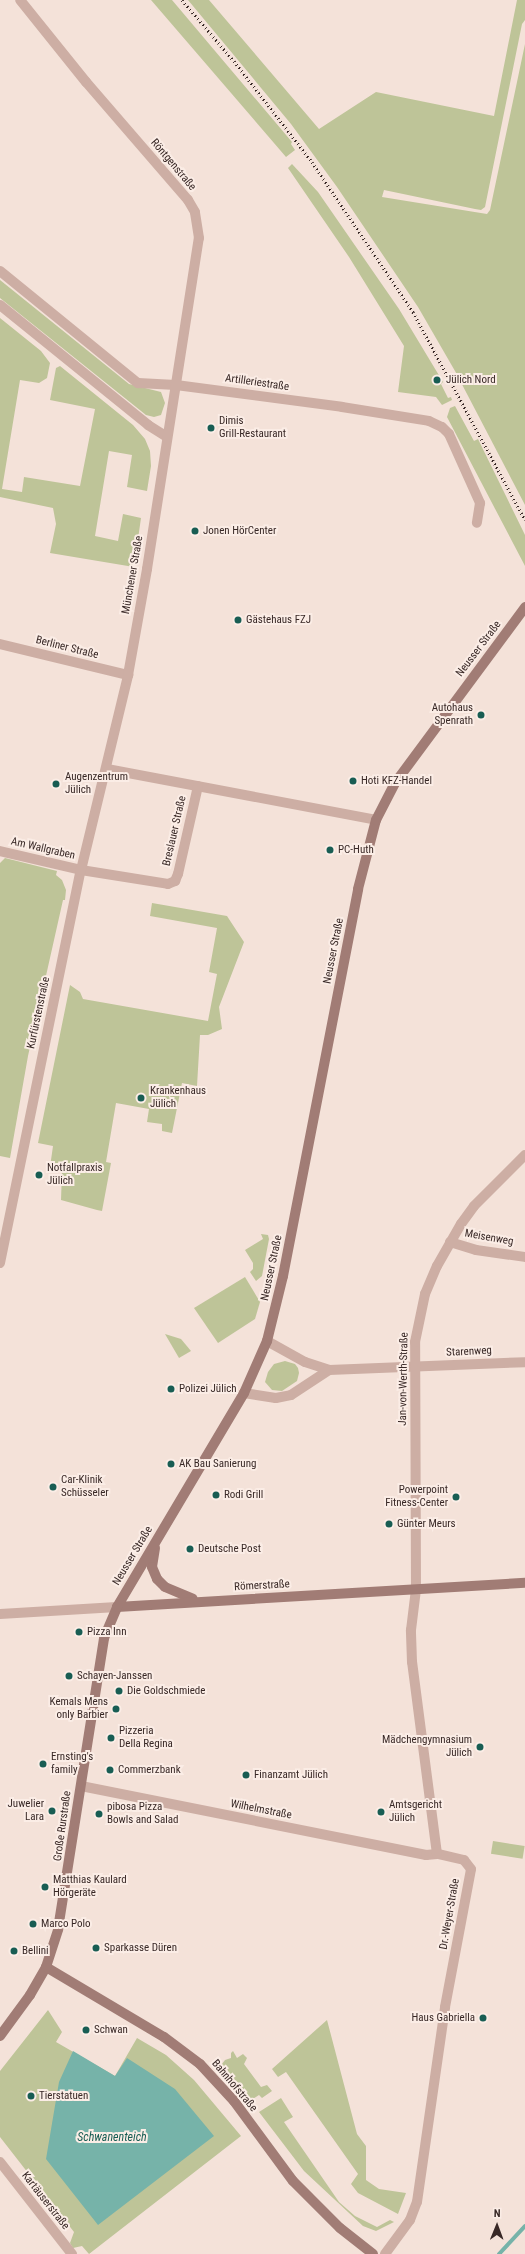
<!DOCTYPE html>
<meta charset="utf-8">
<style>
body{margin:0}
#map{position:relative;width:525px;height:2254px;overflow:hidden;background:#f4e2d9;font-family:"Roboto Condensed",sans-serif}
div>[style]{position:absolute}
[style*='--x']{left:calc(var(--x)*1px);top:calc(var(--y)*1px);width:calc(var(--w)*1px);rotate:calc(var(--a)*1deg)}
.green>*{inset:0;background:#bec498;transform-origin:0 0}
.water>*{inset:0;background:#76b3a9}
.stream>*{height:4px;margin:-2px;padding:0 2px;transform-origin:2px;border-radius:2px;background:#76b3a9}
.minor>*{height:10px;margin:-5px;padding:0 5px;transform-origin:5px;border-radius:5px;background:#cdaea4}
.secondary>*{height:10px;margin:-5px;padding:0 5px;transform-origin:5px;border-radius:5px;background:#a17c75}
.rail>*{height:3px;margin-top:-1.5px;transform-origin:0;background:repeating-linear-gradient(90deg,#382826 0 1px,transparent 0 4px)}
.dots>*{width:11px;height:11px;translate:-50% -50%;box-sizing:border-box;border:2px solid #fbede6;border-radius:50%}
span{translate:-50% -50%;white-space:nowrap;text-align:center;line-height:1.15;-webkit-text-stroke:4px #fbede6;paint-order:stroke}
.street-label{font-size:11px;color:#382826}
.poi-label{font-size:11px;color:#382826}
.left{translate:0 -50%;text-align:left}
.right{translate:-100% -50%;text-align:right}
.water-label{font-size:12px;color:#185d53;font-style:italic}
.north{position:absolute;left:477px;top:2206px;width:40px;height:40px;-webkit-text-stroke:3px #fbede6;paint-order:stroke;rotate:1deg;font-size:11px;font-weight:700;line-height:16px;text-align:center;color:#382826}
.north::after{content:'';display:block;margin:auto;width:14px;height:18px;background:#382826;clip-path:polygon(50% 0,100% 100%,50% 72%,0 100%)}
</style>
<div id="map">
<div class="green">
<div style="clip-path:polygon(151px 0,172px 0,292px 142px,291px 144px,295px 150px,286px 157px)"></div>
<div style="clip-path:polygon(188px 0,209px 0,319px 129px,376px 92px,494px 116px,517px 0,525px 0,525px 20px,522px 24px,485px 207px,481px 210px,475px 209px,384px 190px,382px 197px,487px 214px,490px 210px,525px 44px,525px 505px,455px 371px,418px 307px,337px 187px,291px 124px)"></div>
<div style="clip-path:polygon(292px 164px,318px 192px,399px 309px,443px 382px,441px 384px,448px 398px,451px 397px,452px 400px,442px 405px,436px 397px,398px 392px,404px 346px,349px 257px,288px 168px)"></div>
<div style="clip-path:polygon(0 280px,129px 384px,161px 392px,165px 403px,161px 415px,154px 417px,146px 415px,0 298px)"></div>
<div style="clip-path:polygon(0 318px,41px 351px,50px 363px,47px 378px,39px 383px,20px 380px,2px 489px,22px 492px,24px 477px,80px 486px,95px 409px,50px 400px,56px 368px,60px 366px,133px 425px,145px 439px,150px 451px,151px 466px,147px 491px,127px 487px,132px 455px,109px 451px,95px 536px,118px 541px,123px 514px,141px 518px,134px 567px,50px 553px,56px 524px,53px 508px,0 497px)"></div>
<div style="clip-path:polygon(455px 406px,474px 441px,478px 439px,525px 535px,525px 566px,447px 417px,450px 408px)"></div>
<div style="clip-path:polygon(5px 858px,57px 871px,56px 875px,62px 880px,66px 890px,65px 900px,63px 900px,28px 1056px,10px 1158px,0 1156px,0 863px)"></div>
<div style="clip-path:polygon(152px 903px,227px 916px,244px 942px,219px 1007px,222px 1029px,208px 1035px,200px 1035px,197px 1086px,182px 1083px,172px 1133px,162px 1131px,162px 1124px,147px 1122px,149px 1109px,116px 1103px,106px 1162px,111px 1163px,102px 1211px,97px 1210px,61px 1200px,62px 1170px,50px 1167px,53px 1146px,38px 1143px,70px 985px,80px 992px,83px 999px,208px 1021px,217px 974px,209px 972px,217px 928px,150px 916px)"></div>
<div style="clip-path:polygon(261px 1234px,268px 1235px,269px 1239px,262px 1276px,256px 1281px,250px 1272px,253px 1269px,253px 1263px,245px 1250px,263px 1239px)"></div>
<div style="clip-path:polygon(245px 1277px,260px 1302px,255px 1319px,218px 1343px,194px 1308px)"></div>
<div style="clip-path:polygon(165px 1334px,181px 1339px,191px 1351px,179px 1358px)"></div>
<div style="clip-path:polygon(285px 1361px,295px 1364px,298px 1368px,299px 1373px,297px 1381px,282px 1391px,272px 1390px,265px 1382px,268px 1372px,274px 1364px)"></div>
<div style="left:493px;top:1841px;width:32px;height:13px;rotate:9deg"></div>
<div style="clip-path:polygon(48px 2010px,62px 2032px,56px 2042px,115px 2076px,137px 2038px,166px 2055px,194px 2080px,241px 2136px,89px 2254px,82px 2246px,73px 2248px,70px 2243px,74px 2232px,0 2137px,0 2071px)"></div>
<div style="clip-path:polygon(327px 2020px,357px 2134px,366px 2146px,366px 2180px,379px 2189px,406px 2193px,398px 2214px,358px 2193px,351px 2184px,358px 2174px,286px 2072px,278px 2077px,272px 2069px)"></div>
<div style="clip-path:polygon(233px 2051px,237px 2058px,243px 2054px,247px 2058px,244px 2064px,261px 2087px,267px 2085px,272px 2091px,262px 2098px,259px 2095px,251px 2100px,222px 2064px,225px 2060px,231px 2058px,231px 2053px)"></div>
<div style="clip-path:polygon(281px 2098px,293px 2117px,284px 2122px,339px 2202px,355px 2216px,377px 2227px,390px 2220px,394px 2222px,376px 2231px,363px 2226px,304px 2171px,259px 2112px)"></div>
</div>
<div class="water">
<div style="clip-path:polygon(73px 2051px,115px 2076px,127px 2058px,175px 2089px,214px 2136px,98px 2225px,46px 2159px,59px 2082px)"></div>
</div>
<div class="stream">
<div style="--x:499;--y:2254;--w:38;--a:-47"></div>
</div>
<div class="minor">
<div style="--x:0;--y:271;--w:178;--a:39.1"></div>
<div style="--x:138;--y:383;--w:38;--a:3"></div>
<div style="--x:176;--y:385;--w:167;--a:7.5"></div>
<div style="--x:342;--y:407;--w:88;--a:9.1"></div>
<div style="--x:429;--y:421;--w:14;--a:25"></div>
<div style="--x:442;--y:427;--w:10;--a:45"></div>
<div style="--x:449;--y:434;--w:76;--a:65.8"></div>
<div style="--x:480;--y:503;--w:20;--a:99"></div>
<div style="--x:0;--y:305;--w:191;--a:39"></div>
<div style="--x:148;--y:425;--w:22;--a:32"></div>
<div style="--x:0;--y:644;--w:132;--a:13.6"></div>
<div style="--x:107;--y:769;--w:274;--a:10.7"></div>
<div style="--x:0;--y:851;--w:83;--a:13.2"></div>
<div style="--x:81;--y:870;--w:88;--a:9.1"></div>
<div style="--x:168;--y:884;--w:8;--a:-23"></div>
<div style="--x:175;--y:881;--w:8;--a:-67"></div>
<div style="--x:178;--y:874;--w:90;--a:-77.2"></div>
<div style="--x:450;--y:1242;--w:27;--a:17"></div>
<div style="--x:476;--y:1250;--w:49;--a:8.1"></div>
<div style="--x:0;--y:1263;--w:401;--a:-78.4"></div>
<div style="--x:81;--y:870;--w:201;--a:-76.4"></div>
<div style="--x:128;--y:675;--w:108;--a:-79.8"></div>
<div style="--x:147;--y:569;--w:335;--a:-81.1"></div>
<div style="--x:199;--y:238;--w:26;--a:-99"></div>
<div style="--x:195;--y:212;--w:14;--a:-120"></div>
<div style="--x:188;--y:200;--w:156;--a:-130.8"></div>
<div style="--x:86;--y:82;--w:105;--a:-128.8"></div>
<div style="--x:267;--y:1341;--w:43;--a:28.9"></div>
<div style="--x:305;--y:1362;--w:25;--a:18"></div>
<div style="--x:329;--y:1370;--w:196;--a:-2.3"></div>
<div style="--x:244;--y:1393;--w:32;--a:9"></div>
<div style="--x:276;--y:1398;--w:15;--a:-11"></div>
<div style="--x:291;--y:1395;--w:45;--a:-33.3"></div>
<div style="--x:0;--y:1614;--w:117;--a:-3.4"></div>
<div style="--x:81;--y:1786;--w:352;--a:11.3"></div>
<div style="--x:426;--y:1855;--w:11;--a:-5"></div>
<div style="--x:0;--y:2162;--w:117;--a:52"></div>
<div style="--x:385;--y:2254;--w:42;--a:-53.7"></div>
<div style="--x:410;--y:2220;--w:19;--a:-69"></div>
<div style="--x:417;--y:2202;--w:197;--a:-81.8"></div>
<div style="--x:445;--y:2007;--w:140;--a:-79.3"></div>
<div style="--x:471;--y:1869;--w:11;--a:-128"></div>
<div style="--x:464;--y:1860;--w:28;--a:-167"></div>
<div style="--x:437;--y:1854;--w:194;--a:-97.4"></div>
<div style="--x:412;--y:1662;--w:32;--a:-92"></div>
<div style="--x:411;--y:1630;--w:39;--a:-83"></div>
<div style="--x:416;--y:1591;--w:249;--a:-90.2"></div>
<div style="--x:415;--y:1342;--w:49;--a:-78.2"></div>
<div style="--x:425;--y:1294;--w:30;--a:-67"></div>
<div style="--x:437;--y:1266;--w:48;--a:-60.3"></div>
<div style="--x:461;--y:1224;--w:22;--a:-54"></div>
<div style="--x:474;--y:1206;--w:72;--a:-45"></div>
</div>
<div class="secondary">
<div style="--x:155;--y:1548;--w:19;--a:99"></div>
<div style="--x:152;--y:1567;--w:13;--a:67"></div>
<div style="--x:157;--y:1579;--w:11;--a:45"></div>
<div style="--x:165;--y:1587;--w:30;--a:23"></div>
<div style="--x:117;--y:1607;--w:409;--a:-3.4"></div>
<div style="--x:46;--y:1967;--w:137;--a:30.7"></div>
<div style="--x:164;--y:2037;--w:45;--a:36.9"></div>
<div style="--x:200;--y:2064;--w:50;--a:47.4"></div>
<div style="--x:234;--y:2101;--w:99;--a:53.6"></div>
<div style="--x:293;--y:2181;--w:66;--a:45"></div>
<div style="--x:340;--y:2228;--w:42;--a:38.2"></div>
<div style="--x:0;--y:2036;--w:51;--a:-53.8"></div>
<div style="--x:30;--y:1995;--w:32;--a:-60"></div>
<div style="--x:46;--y:1967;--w:40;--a:-72"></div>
<div style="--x:58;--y:1929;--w:295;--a:-81"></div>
<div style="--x:104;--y:1638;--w:34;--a:-67"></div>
<div style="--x:117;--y:1607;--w:249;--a:-59.3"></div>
<div style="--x:244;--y:1393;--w:57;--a:-66.1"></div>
<div style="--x:267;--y:1341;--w:67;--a:-76.2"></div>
<div style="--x:283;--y:1276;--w:394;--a:-79"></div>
<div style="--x:358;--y:889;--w:71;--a:-75.4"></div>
<div style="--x:376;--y:820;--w:42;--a:-62.8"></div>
<div style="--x:395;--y:783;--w:219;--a:-53.5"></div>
</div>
<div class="rail">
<div style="--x:182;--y:0;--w:80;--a:49.6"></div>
<div style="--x:234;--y:61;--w:128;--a:52.3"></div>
<div style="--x:312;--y:162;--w:181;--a:56"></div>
<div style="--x:413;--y:312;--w:236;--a:61.7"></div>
</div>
<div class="dots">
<div style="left:437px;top:380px;background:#185d53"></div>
<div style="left:211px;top:428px;background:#185d53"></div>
<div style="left:195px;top:531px;background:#185d53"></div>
<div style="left:238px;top:620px;background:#185d53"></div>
<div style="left:481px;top:715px;background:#185d53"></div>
<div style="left:353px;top:781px;background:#185d53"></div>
<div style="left:56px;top:784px;background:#185d53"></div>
<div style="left:330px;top:850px;background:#185d53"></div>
<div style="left:141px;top:1098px;background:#185d53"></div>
<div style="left:39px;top:1175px;background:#185d53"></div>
<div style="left:171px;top:1389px;background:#185d53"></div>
<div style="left:171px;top:1464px;background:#185d53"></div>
<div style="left:53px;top:1487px;background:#185d53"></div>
<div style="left:216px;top:1495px;background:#185d53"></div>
<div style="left:456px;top:1497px;background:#185d53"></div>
<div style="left:389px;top:1524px;background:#185d53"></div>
<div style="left:190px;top:1549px;background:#185d53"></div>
<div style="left:79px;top:1632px;background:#185d53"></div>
<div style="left:69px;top:1676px;background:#185d53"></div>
<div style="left:119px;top:1691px;background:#185d53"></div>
<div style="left:116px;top:1709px;background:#185d53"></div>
<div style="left:111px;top:1738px;background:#185d53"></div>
<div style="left:480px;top:1747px;background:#185d53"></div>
<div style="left:43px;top:1764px;background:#185d53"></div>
<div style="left:110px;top:1770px;background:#185d53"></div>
<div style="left:246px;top:1775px;background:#185d53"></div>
<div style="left:52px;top:1811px;background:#185d53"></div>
<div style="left:381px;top:1812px;background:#185d53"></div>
<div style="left:99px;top:1814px;background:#185d53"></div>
<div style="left:45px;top:1887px;background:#185d53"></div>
<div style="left:33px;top:1924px;background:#185d53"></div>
<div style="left:96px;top:1948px;background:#185d53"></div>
<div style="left:14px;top:1951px;background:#185d53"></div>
<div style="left:483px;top:2018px;background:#185d53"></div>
<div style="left:86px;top:2030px;background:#185d53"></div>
<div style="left:31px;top:2096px;background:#185d53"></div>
</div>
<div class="street-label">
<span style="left:173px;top:165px;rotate:50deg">Röntgenstraße</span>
<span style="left:257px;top:383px;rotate:8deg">Artilleriestraße</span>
<span style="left:133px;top:575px;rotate:-80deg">Münchener Straße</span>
<span style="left:67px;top:648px;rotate:14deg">Berliner Straße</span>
<span style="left:479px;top:649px;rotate:-53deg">Neusser Straße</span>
<span style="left:175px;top:831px;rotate:-77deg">Breslauer Straße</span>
<span style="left:43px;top:849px;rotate:13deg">Am Wallgraben</span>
<span style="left:334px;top:951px;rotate:-79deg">Neusser Straße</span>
<span style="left:39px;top:1013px;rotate:-78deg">Kurfürstenstraße</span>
<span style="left:489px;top:1238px;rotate:10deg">Meisenweg</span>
<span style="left:272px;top:1268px;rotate:-78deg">Neusser Straße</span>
<span style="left:469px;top:1352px;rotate:-3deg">Starenweg</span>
<span style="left:404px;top:1379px;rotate:-89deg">Jan-von-Werth-Straße</span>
<span style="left:133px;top:1556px;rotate:-59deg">Neusser Straße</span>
<span style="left:262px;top:1586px;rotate:-3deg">Römerstraße</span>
<span style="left:261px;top:1810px;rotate:11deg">Wilhelmstraße</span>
<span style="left:63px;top:1826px;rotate:-82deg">Große Rurstraße</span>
<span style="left:450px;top:1914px;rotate:-80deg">Dr.-Weyer-Straße</span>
<span style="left:234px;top:2086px;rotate:50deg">Bahnhofstraße</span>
<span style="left:45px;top:2201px;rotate:52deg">Kartäuserstraße</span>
</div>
<div class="poi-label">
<span class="left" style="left:446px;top:380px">Jülich Nord</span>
<span class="left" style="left:219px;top:428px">Dimis<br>Grill-Restaurant</span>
<span class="left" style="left:203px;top:531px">Jonen HörCenter</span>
<span class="left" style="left:246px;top:620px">Gästehaus FZJ</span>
<span class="right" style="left:473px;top:715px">Autohaus<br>Spenrath</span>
<span class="left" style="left:65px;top:784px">Augenzentrum<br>Jülich</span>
<span class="left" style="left:361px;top:781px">Hoti KFZ-Handel</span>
<span class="left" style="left:338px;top:850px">PC-Huth</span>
<span class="left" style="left:150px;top:1098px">Krankenhaus<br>Jülich</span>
<span class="left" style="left:47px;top:1175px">Notfallpraxis<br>Jülich</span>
<span class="left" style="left:179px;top:1389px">Polizei Jülich</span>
<span class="left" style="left:179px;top:1464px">AK Bau Sanierung</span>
<span class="left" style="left:61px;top:1487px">Car-Klinik<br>Schüsseler</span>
<span class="right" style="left:448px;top:1497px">Powerpoint<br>Fitness-Center</span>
<span class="left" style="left:224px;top:1495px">Rodi Grill</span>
<span class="left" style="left:397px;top:1524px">Günter Meurs</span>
<span class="left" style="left:198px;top:1549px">Deutsche Post</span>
<span class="left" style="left:87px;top:1632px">Pizza Inn</span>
<span class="left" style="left:77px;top:1676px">Schayen-Janssen</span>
<span class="left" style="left:127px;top:1691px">Die Goldschmiede</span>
<span class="right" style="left:108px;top:1709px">Kemals Mens<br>only Barbier</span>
<span class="left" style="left:119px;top:1738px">Pizzeria<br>Della Regina</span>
<span class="right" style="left:472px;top:1747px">Mädchengymnasium<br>Jülich</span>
<span class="left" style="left:51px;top:1764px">Ernsting's<br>family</span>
<span class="left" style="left:118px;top:1770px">Commerzbank</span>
<span class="left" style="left:254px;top:1775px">Finanzamt Jülich</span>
<span class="right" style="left:44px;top:1811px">Juwelier<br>Lara</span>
<span class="left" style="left:389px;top:1812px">Amtsgericht<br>Jülich</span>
<span class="left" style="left:107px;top:1814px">pibosa Pizza<br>Bowls and Salad</span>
<span class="left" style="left:53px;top:1887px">Matthias Kaulard<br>Hörgeräte</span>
<span class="left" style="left:41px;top:1924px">Marco Polo</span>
<span class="left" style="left:104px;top:1948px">Sparkasse Düren</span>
<span class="left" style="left:22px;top:1951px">Bellini</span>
<span class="right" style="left:475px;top:2018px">Haus Gabriella</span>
<span class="left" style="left:94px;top:2030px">Schwan</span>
<span class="left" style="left:39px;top:2096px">Tierstatuen</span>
</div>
<div class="water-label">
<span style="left:112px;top:2138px">Schwanenteich</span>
</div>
<div class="north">N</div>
</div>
